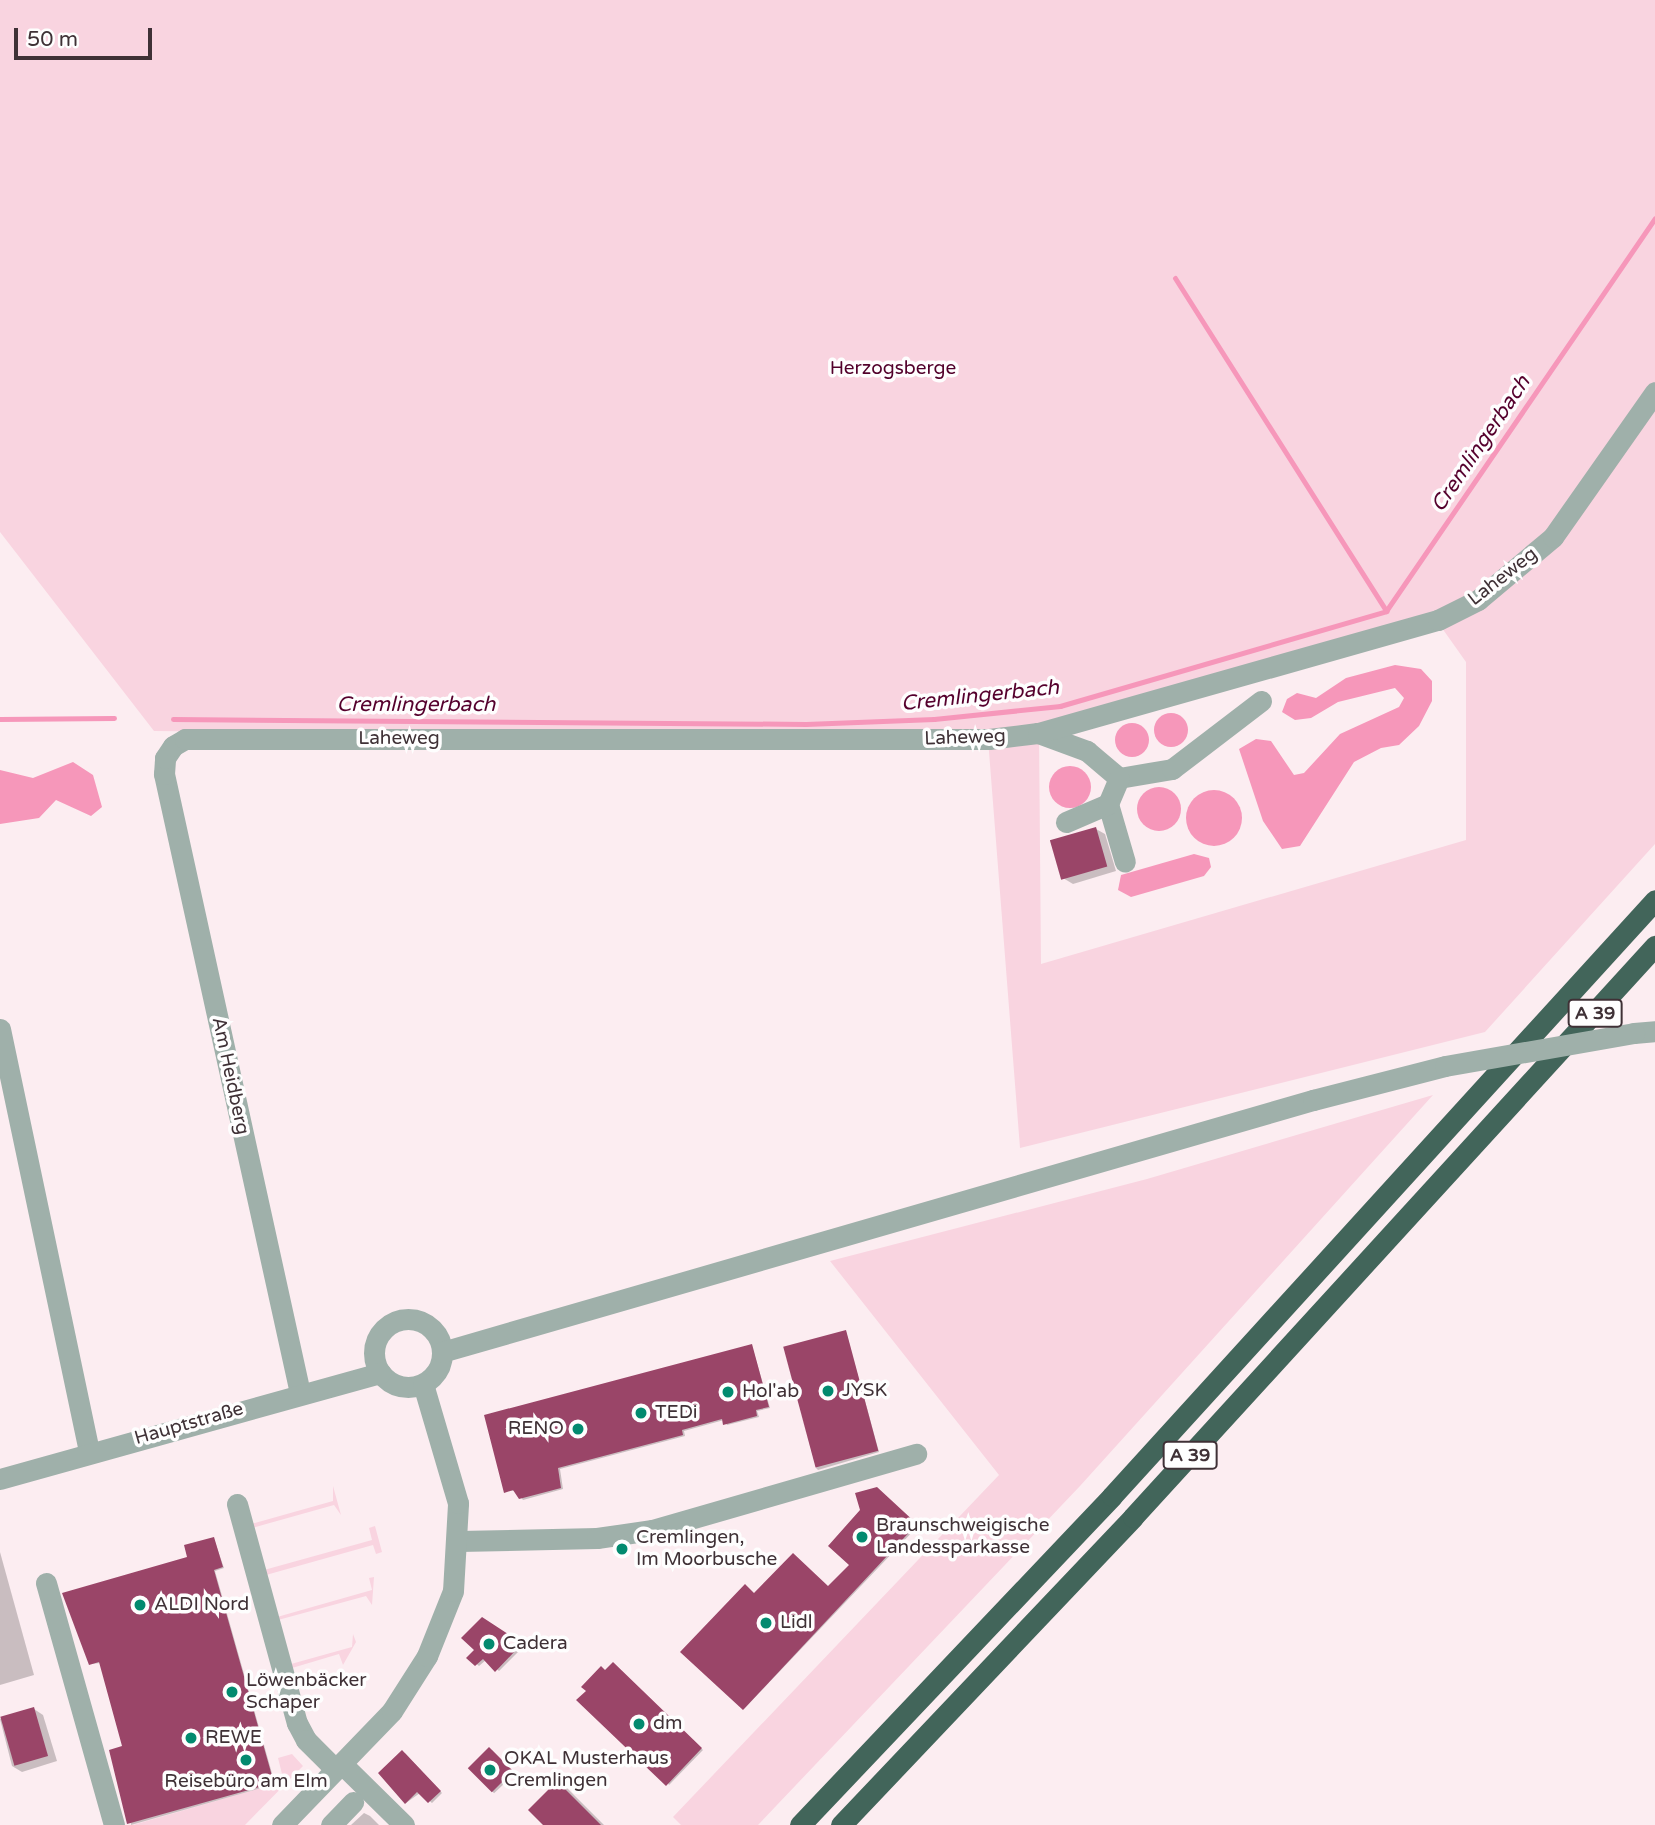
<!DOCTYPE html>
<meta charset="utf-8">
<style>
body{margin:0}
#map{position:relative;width:1655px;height:1825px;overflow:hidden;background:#fcedf1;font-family:"Varela Round",sans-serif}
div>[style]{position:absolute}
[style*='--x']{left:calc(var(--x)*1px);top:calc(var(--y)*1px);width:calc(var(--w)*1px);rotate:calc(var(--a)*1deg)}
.green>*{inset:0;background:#f9d4e0}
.water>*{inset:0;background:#f697ba}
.round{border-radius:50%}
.shadow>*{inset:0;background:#0003;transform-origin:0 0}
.stream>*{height:5px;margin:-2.5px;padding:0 2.5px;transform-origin:2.5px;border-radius:2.5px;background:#f697ba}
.building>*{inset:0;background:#9a4568;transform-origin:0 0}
.minor>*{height:21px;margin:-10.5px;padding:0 10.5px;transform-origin:10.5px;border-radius:10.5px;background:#9fb0aa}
.minor>.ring{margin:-10.5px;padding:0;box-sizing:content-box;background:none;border:21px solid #9fb0aa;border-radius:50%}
.highway>*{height:21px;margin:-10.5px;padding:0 10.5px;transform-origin:10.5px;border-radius:10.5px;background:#42655a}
.minor-bridge>*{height:21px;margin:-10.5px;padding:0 10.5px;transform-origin:10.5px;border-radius:10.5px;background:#9fb0aa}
.dots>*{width:19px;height:19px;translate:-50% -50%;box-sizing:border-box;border:4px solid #fefefe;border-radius:50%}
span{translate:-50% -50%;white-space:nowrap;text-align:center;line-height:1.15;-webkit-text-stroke:7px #fefefe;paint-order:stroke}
.shield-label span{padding:2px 5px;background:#fefefe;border:2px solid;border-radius:5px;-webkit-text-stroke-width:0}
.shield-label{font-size:18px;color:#3f3136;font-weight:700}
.park-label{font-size:19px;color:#52002b}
.street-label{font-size:19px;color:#3f3136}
.poi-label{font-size:19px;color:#3f3136}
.left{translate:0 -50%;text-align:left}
.right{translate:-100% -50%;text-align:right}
.water-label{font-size:21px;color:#55002d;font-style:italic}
.scale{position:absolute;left:14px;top:28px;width:138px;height:32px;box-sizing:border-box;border:4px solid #3f3136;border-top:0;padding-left:9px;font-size:21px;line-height:24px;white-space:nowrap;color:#3f3136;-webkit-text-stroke:5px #fefefe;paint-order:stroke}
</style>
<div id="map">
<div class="green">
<div style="clip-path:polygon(evenodd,0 0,1655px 0,1655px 844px,1485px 1032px,1020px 1148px,988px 739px,154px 731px,0 532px,0 0,1437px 621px,1466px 662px,1466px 840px,1041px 964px,1039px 733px,1437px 621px)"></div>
<div style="clip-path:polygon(1433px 1095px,1080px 1486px,758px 1825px,681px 1825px,673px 1817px,999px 1475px,830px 1261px,1147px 1179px)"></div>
<div style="clip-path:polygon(333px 1486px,341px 1515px,334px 1505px,252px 1528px,251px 1524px,333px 1501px)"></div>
<div style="clip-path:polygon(375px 1526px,382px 1552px,376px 1554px,373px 1545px,266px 1575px,264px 1570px,372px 1540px,369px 1528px)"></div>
<div style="clip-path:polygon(374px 1577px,372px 1605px,366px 1596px,278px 1620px,277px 1617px,372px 1590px,369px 1578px)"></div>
<div style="clip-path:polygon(353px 1634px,356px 1642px,343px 1665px,339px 1654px,292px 1668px,291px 1664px,352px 1647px)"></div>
<div style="clip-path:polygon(292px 1754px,303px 1766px,245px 1825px,133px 1825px,275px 1784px,273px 1776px,282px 1774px,278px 1758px)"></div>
</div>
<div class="water">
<div style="clip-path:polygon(1395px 665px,1421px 669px,1432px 681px,1432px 701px,1419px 726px,1399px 745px,1381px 748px,1354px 762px,1300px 846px,1282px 849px,1263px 821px,1239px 749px,1256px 739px,1271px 741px,1294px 775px,1304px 773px,1340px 734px,1399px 707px,1404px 698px,1395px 688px,1338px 702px,1311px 718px,1295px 720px,1282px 712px,1287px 699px,1297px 693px,1316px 698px,1346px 678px)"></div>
<div class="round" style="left:1154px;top:713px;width:34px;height:34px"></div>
<div class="round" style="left:1115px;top:723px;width:34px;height:34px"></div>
<div style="clip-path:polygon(73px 762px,93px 775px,102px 807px,91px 816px,56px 800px,39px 818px,0 824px,0 770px,33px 778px)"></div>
<div class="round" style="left:1049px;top:766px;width:42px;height:42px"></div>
<div class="round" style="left:1137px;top:787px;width:44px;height:44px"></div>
<div class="round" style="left:1186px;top:790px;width:56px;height:56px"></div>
<div style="clip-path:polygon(1194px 854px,1209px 858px,1211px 867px,1204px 876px,1131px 897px,1118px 890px,1121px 875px)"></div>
</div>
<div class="shadow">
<div style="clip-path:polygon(1096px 829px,1105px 834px,1116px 871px,1073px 884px,1063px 878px)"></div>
<div style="clip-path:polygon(846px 1332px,879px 1452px,818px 1470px,816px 1468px)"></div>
<div style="clip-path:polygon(752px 1346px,770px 1408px,757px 1411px,759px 1417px,727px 1425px,724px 1420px,684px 1431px,685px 1436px,560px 1469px,563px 1489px,523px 1500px,516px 1491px,506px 1491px)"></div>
<div style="clip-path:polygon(879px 1491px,918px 1526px,744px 1709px,755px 1595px,829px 1588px,851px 1564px)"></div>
<div style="clip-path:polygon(214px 1539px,224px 1568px,215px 1571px,275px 1784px,131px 1825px,125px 1747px,101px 1663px,90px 1664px,190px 1558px)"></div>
<div style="clip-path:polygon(0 1552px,34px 1675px,0 1685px)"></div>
<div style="clip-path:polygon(482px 1619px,509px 1636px,505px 1640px,518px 1652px,499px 1671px,486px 1660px,479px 1666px,469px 1658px,476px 1650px)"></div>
<div style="clip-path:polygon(615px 1666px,703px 1750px,669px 1785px,606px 1672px)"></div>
<div style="clip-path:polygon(34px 1709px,43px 1715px,57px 1761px,22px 1772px,12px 1766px,0 1719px)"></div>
<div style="left:492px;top:1750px;width:33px;height:28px;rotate:47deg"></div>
<div style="clip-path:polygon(405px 1753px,442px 1793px,432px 1803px,420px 1793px,406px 1803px)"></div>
<div style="clip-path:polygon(558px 1783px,568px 1789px,604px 1825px,545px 1825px)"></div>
<div style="clip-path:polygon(364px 1813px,370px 1816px,379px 1825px,351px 1825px)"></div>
</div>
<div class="stream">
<div style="--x:1175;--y:278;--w:394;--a:57.6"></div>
<div style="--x:0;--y:719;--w:114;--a:-0.5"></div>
<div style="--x:173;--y:719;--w:633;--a:0.45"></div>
<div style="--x:806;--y:724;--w:128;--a:-2.2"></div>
<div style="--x:934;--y:719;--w:127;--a:-5.9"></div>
<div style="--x:1060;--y:706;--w:340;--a:-16.2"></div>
<div style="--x:1386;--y:611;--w:476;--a:-55.6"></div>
</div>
<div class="building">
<div style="left:1096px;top:827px;width:41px;height:48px;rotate:74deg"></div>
<div style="left:846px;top:1330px;width:125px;height:65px;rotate:75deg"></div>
<div style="clip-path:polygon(752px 1344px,769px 1407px,756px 1410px,757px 1416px,723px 1425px,722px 1419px,682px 1430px,683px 1435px,558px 1468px,561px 1488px,519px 1499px,513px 1490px,504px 1493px,484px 1415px)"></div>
<div style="clip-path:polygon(877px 1487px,917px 1524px,743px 1710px,680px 1652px,745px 1584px,754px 1593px,793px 1553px,828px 1586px,849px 1565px,828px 1546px,860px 1510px,855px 1493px)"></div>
<div style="clip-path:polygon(214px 1537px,223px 1567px,214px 1570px,274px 1783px,127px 1824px,109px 1750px,122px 1746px,99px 1662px,89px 1665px,62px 1593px,187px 1557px,184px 1545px)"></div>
<div style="clip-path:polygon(482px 1617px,508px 1634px,504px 1638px,516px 1650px,495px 1672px,483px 1659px,475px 1666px,466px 1658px,474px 1650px,461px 1638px)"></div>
<div style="clip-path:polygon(613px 1662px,702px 1748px,666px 1786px,576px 1700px,586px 1691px,581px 1687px,601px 1666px,605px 1670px)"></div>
<div style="left:34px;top:1707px;width:51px;height:35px;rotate:74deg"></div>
<div style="left:489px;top:1747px;width:34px;height:30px;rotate:45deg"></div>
<div style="clip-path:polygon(402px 1750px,441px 1791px,428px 1803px,417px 1792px,405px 1804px,378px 1773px)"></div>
<div style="clip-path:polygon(557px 1781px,601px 1825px,543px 1825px,528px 1810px)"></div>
</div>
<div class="minor">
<div style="--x:1038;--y:733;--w:52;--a:20.2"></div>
<div style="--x:1087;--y:751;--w:42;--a:40.2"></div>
<div style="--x:1119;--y:778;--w:54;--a:-9.6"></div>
<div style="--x:1172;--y:769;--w:112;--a:-37.4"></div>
<div style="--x:1108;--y:804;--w:60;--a:73.7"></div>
<div style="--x:1066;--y:822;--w:46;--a:-23.2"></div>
<div style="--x:1108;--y:804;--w:28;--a:-67"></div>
<div style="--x:0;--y:1029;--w:433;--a:78.1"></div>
<div style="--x:1634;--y:1033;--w:21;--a:-5"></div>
<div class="ring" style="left:374px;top:1319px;width:47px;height:47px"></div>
<div style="--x:442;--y:1352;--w:907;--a:-16.14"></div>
<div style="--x:1313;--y:1100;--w:136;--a:-14.4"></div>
<div style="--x:300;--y:1393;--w:634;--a:-102.39"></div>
<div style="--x:164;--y:774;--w:16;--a:-86"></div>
<div style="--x:165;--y:758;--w:14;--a:-56"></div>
<div style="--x:173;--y:746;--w:14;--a:-30"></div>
<div style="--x:185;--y:739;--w:804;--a:0"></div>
<div style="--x:989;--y:739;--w:49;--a:-7"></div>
<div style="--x:1038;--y:733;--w:416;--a:-15.8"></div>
<div style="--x:1438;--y:620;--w:45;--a:-26.6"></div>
<div style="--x:1478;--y:600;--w:98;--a:-40"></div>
<div style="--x:1553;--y:537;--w:177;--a:-54.9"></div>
<div style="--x:0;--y:1479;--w:395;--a:-15.6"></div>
<div style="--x:237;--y:1504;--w:227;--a:74.7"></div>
<div style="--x:297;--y:1723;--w:19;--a:62"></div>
<div style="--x:306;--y:1740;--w:42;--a:45"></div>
<div style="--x:459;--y:1541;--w:138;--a:-1.2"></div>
<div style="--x:597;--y:1538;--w:56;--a:-8.3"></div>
<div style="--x:652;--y:1530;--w:275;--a:-16.1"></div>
<div style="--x:46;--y:1583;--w:251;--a:74.3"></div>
<div style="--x:342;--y:1764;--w:87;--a:44.5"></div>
<div style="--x:282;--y:1825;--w:158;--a:-46"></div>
<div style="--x:392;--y:1711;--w:65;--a:-57.5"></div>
<div style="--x:427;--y:1656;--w:70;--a:-68.2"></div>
<div style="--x:453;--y:1591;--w:88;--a:-86.7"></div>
<div style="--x:458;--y:1503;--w:124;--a:-106.4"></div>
<div style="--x:331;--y:1825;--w:32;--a:-46"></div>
</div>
<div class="highway">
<div style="--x:800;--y:1825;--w:453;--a:-46.5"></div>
<div style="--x:1112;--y:1496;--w:806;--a:-47.66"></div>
<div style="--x:841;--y:1825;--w:424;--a:-46.5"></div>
<div style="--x:1133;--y:1517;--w:774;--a:-47.57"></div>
</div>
<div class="minor-bridge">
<div style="--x:1445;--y:1066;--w:192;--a:-9.9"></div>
</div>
<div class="dots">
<div style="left:828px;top:1391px;background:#028a6f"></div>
<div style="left:728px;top:1392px;background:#028a6f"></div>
<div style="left:641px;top:1413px;background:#028a6f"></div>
<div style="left:578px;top:1429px;background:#028a6f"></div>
<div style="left:862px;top:1537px;background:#028a6f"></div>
<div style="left:622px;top:1549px;background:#028a6f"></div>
<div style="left:140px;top:1605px;background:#028a6f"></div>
<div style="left:766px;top:1623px;background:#028a6f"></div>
<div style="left:489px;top:1644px;background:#028a6f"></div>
<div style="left:232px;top:1692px;background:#028a6f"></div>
<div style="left:639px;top:1724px;background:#028a6f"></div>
<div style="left:191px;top:1738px;background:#028a6f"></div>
<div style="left:246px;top:1760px;background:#028a6f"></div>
<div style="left:490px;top:1770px;background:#028a6f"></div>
</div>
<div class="shield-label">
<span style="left:1595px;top:1013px">A 39</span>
<span style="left:1190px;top:1455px">A 39</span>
</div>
<div class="park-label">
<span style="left:893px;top:369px">Herzogsberge</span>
</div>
<div class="street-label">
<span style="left:1503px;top:577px;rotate:-38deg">Laheweg</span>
<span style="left:965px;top:738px;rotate:-2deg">Laheweg</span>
<span style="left:399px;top:739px">Laheweg</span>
<span style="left:230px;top:1076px;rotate:78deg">Am Heidberg</span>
<span style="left:189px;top:1424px;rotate:-16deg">Hauptstraße</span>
</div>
<div class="poi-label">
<span class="left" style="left:842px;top:1391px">JYSK</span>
<span class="left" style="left:742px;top:1392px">Hol'ab</span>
<span class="left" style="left:655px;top:1413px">TEDi</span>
<span class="right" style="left:564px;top:1429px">RENO</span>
<span class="left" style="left:876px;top:1537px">Braunschweigische<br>Landessparkasse</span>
<span class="left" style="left:636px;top:1549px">Cremlingen,<br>Im Moorbusche</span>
<span class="left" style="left:154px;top:1605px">ALDI Nord</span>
<span class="left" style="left:780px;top:1623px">Lidl</span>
<span class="left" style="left:503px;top:1644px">Cadera</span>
<span class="left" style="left:246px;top:1692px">Löwenbäcker<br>Schaper</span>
<span class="left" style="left:653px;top:1724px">dm</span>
<span class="left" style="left:205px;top:1738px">REWE</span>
<span class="left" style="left:504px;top:1770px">OKAL Musterhaus<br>Cremlingen</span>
<span style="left:246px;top:1782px">Reisebüro am Elm</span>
</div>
<div class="water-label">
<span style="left:1481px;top:444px;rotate:-56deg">Cremlingerbach</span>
<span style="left:980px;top:696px;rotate:-6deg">Cremlingerbach</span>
<span style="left:416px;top:705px">Cremlingerbach</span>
</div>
<div class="scale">50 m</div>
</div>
